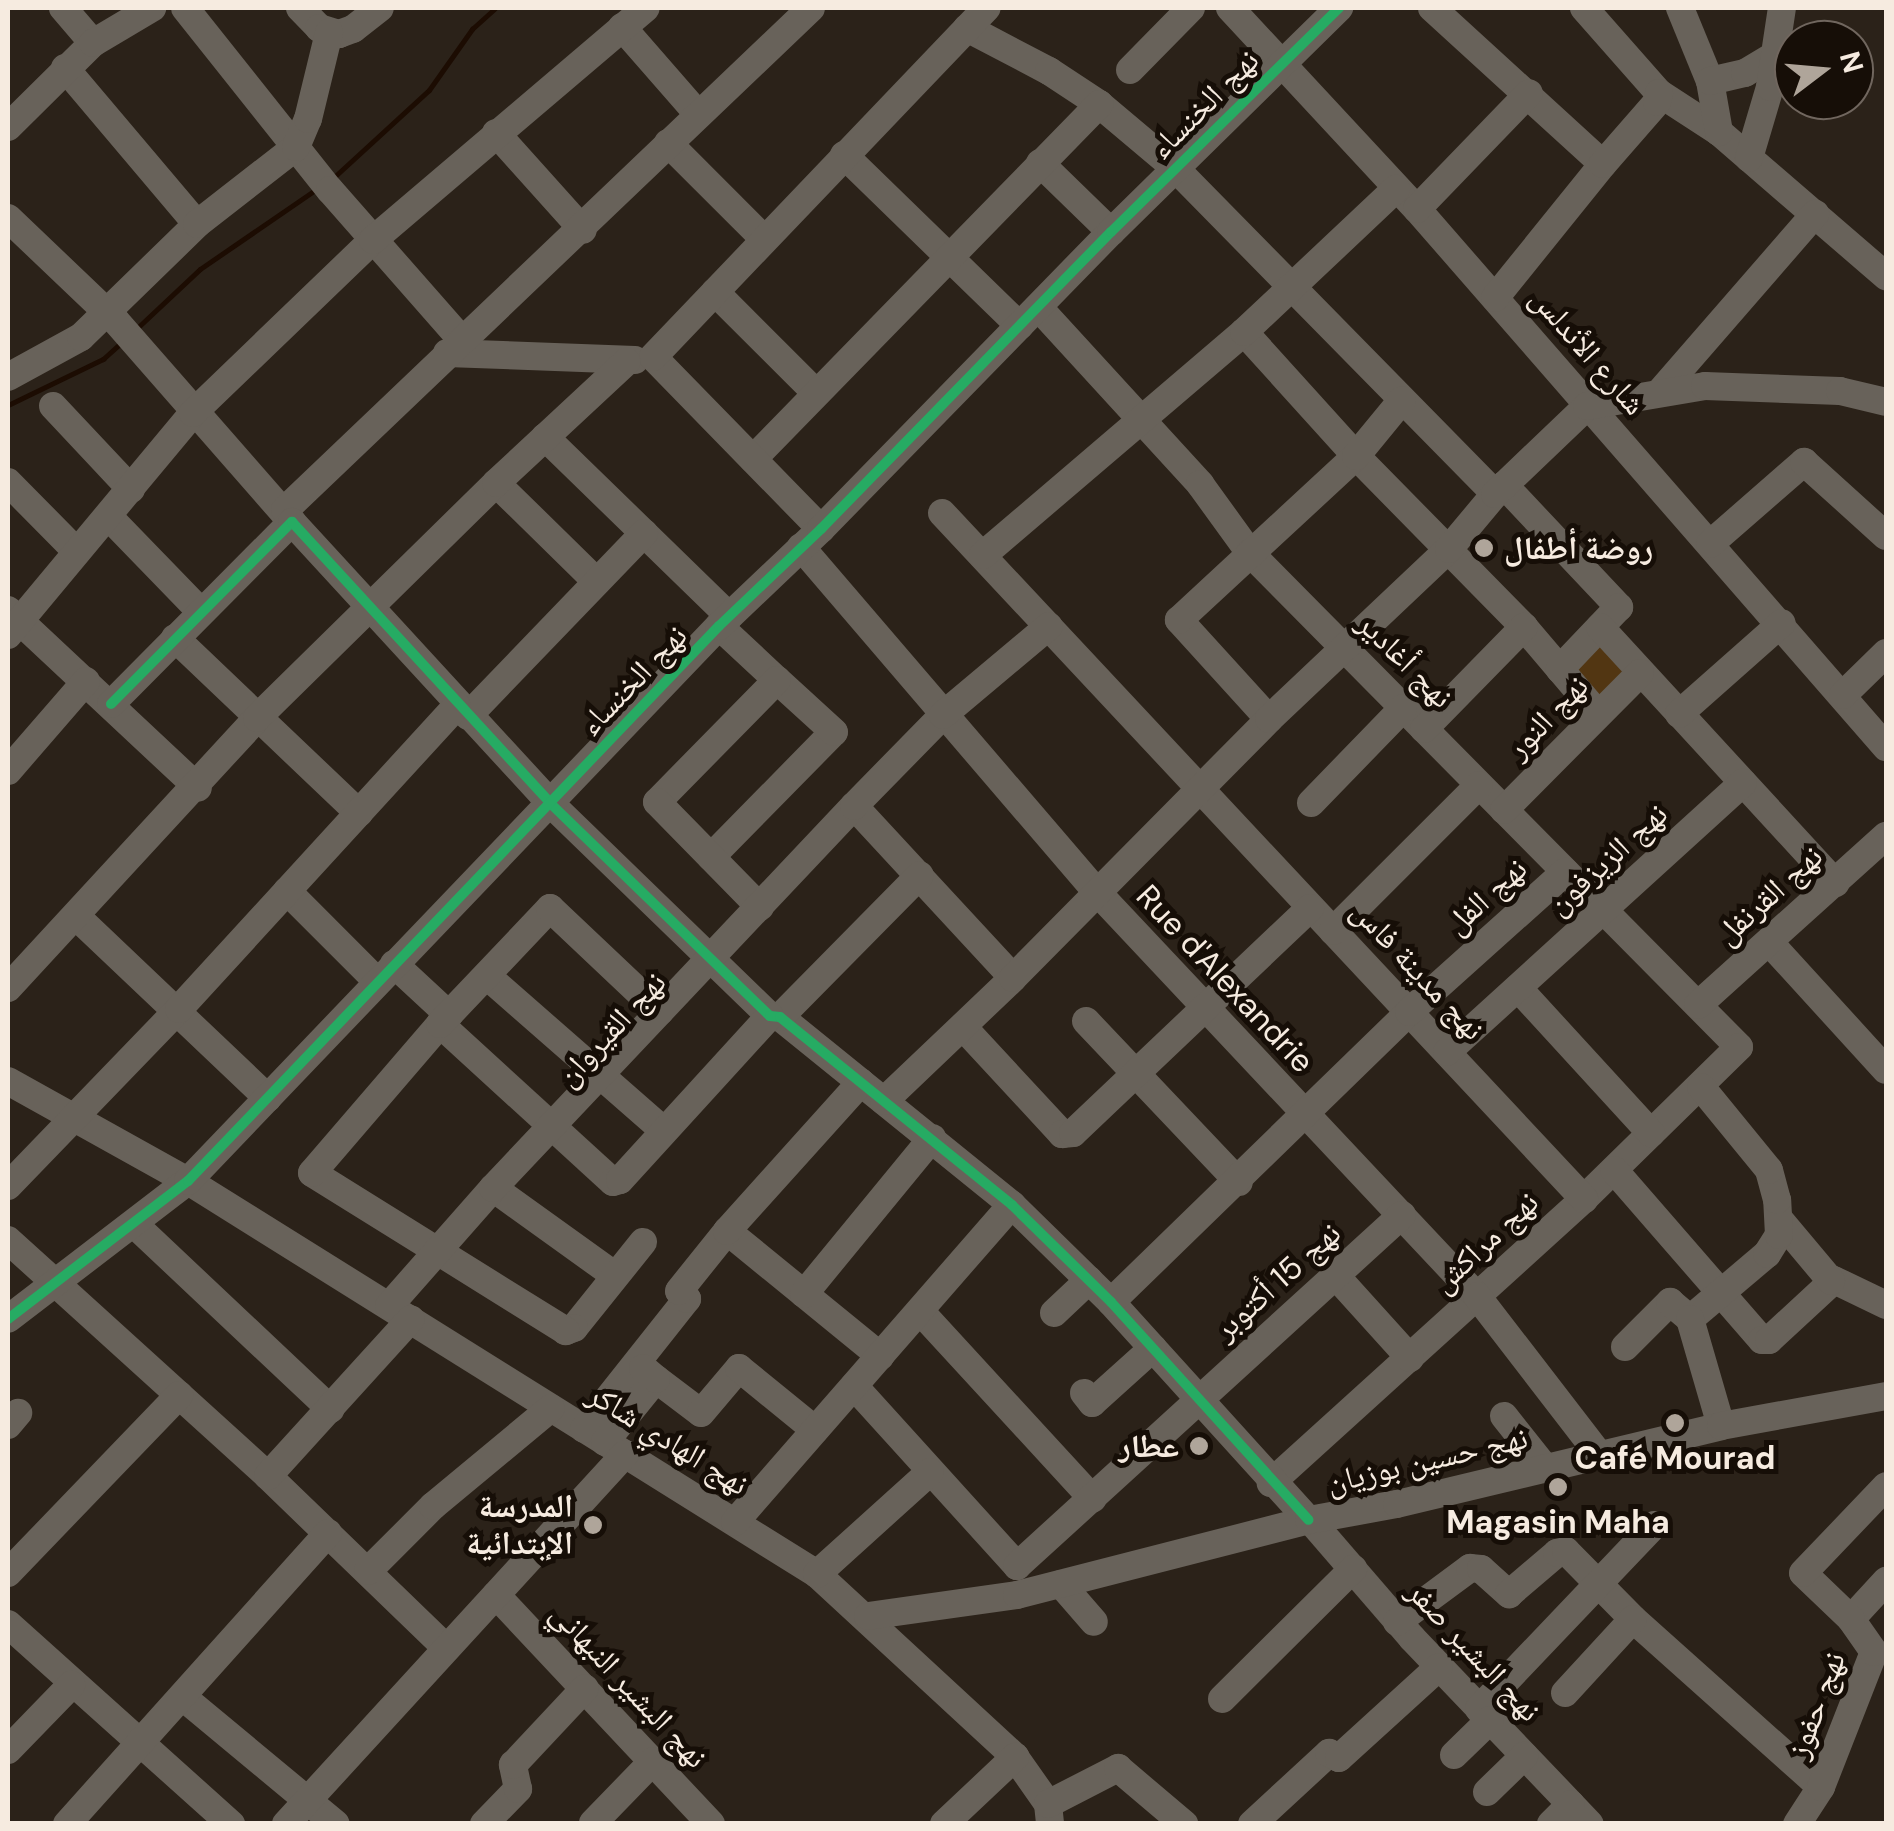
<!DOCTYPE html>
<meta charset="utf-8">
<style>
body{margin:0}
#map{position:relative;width:1894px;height:1831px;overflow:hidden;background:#2b2219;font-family:"DM Sans","Noto Naskh Arabic",sans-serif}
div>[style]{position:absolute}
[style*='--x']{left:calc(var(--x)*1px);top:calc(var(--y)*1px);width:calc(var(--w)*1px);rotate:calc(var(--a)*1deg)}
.green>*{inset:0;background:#523612;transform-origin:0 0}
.stream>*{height:5px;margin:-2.5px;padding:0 2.5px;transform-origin:2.5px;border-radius:2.5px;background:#1c0c02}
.minor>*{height:28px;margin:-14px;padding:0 14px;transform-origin:14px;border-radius:14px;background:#68625a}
.cycleway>*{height:10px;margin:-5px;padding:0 5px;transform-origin:5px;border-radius:5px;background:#26ab63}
.dots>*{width:28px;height:28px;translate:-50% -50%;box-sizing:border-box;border:5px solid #160e07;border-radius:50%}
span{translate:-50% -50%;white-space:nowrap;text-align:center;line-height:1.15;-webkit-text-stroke:10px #160e07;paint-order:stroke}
.street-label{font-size:32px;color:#f6ebe0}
.poi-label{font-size:32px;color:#f6ebe0;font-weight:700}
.left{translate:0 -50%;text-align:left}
.right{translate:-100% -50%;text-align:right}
.frame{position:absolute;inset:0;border:10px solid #f6ebe0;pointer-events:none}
.north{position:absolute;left:1774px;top:20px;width:100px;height:100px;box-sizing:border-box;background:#160e07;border:2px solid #70665e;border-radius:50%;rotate:74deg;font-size:28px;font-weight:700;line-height:40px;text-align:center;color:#f6ebe0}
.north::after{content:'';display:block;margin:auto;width:35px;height:45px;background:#afa59a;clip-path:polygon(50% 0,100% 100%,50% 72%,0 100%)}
</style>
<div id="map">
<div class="green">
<div style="left:1601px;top:640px;width:42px;height:42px;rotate:48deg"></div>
</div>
<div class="stream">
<div style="--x:333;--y:178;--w:130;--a:-42.5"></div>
<div style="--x:429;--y:90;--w:75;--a:-54.8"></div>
<div style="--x:472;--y:29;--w:31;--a:-42"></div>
<div style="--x:135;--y:330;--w:89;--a:-43.2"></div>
<div style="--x:200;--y:269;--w:140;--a:-34.5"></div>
<div style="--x:8;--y:405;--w:106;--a:-25.8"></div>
<div style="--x:103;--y:359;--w:27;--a:-42"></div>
</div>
<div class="minor">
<div style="--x:63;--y:8;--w:46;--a:49.4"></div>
<div style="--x:185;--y:8;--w:233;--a:51.5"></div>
<div style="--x:330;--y:190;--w:200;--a:48.7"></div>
<div style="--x:300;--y:8;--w:28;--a:46"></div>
<div style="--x:319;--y:28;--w:21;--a:17"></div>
<div style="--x:339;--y:34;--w:15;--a:-20"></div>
<div style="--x:353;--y:29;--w:34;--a:-38"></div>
<div style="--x:1230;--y:8;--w:275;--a:47.1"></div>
<div style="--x:1417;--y:209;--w:714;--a:48.92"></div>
<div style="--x:1432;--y:8;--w:231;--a:42.4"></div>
<div style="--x:1603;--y:164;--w:172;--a:128.9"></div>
<div style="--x:1584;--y:8;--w:113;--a:48.6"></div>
<div style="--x:1659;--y:93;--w:72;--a:33"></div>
<div style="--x:1719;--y:132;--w:221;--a:40.8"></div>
<div style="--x:1680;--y:8;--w:79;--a:67.7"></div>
<div style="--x:1710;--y:81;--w:52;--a:80"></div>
<div style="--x:622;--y:27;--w:116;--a:48.9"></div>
<div style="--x:967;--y:28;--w:93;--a:27.7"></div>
<div style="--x:1049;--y:71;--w:60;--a:33.4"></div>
<div style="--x:1099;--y:104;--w:99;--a:40.1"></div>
<div style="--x:1175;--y:168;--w:457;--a:45.5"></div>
<div style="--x:65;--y:68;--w:204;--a:49.8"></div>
<div style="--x:1130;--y:70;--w:87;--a:-45.5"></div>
<div style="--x:1710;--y:81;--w:36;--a:-13"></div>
<div style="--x:1745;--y:73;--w:35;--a:-31"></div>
<div style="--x:8;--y:127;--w:120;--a:-44.7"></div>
<div style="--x:93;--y:43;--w:69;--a:-30.7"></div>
<div style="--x:496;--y:133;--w:130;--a:48.1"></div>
<div style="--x:668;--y:143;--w:136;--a:45"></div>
<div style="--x:844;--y:155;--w:245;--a:44.2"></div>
<div style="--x:1749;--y:158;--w:74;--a:-73.5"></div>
<div style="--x:1770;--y:87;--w:80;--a:-81.4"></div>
<div style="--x:1040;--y:163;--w:99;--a:44.2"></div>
<div style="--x:1603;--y:164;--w:82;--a:-48.9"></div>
<div style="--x:1657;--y:102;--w:9;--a:-77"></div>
<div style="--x:1417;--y:209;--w:161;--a:-46"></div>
<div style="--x:8;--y:218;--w:148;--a:43.6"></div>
<div style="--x:115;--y:320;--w:269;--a:48.8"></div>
<div style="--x:715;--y:292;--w:141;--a:45"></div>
<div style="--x:1039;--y:308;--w:239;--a:47.5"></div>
<div style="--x:1200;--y:484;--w:85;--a:54.1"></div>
<div style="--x:1250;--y:553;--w:695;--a:45.29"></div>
<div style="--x:1739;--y:1047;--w:217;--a:135.6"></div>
<div style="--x:1584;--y:1199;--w:423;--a:137.8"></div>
<div style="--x:1244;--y:332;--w:167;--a:47.9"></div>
<div style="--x:1356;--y:456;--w:240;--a:45.5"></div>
<div style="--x:1524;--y:627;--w:114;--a:49.6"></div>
<div style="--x:447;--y:353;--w:188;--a:2.1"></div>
<div style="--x:8;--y:377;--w:83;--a:-28.7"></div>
<div style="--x:81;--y:337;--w:162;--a:-44.2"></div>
<div style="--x:197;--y:224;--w:125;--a:-37.9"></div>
<div style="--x:296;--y:147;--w:30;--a:-67"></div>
<div style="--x:308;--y:119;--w:89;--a:-76.3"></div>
<div style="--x:1661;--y:391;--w:235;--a:-49"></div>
<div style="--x:53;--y:406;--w:114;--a:46.8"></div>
<div style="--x:545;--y:437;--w:257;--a:44.2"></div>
<div style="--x:753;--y:459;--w:496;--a:-45.7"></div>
<div style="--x:8;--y:482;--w:98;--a:45.4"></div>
<div style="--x:496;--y:483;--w:141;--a:44.4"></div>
<div style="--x:1504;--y:485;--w:168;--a:46.7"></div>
<div style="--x:1619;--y:607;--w:86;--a:133.6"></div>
<div style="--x:285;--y:510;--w:727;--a:-43.66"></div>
<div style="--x:942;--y:513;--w:940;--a:46.9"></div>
<div style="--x:108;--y:516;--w:132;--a:45.9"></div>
<div style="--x:821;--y:529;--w:240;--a:-134.3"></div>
<div style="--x:653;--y:357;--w:483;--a:-46.3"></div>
<div style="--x:1710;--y:544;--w:125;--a:-41.1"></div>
<div style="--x:1804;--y:462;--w:110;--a:42.1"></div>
<div style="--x:801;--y:547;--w:456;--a:49.4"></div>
<div style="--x:1098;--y:893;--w:553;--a:46.76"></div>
<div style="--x:1477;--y:1296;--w:202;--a:52.4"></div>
<div style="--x:983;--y:555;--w:343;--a:-40.5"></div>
<div style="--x:1244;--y:332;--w:209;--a:-43.3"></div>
<div style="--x:8;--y:610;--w:260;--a:43.1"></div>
<div style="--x:719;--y:626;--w:79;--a:43"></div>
<div style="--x:1600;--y:627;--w:348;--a:47.4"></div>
<div style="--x:8;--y:635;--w:289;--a:-50.2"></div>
<div style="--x:193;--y:413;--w:250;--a:-43.9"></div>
<div style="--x:373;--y:240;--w:358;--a:-40.4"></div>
<div style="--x:175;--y:638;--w:254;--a:43.6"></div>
<div style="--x:1843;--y:695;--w:60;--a:-44.3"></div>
<div style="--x:111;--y:704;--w:257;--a:-45.2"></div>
<div style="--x:292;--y:522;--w:381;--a:47.4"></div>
<div style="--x:550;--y:803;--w:306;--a:44.1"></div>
<div style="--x:770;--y:1016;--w:10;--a:6"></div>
<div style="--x:780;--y:1017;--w:299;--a:39"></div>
<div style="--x:1012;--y:1205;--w:139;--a:44.4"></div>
<div style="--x:1111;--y:1302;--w:294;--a:47.8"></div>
<div style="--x:1679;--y:714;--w:137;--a:-41.5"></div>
<div style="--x:468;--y:716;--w:254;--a:-46.1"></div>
<div style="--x:1269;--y:719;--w:134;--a:-132.3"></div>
<div style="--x:1179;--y:620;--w:241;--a:-42.8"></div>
<div style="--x:1356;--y:456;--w:72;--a:-50.6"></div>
<div style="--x:1424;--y:729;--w:143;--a:-45.6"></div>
<div style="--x:8;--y:771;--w:119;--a:-49.1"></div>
<div style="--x:1311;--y:803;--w:132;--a:-45.9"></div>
<div style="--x:854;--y:806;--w:234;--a:47.2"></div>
<div style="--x:1504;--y:810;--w:193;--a:-45.2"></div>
<div style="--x:711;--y:857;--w:175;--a:-45.5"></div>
<div style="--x:834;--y:732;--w:77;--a:-137.6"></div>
<div style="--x:777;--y:680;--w:171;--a:134.5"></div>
<div style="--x:657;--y:802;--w:147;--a:45.6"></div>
<div style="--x:287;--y:891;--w:127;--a:45"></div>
<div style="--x:77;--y:917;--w:263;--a:43.5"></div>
<div style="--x:1333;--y:931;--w:206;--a:-45"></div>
<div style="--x:1769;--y:942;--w:173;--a:47.6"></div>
<div style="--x:394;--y:964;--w:75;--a:42.8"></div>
<div style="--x:487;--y:976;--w:235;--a:41.2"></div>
<div style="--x:8;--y:988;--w:367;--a:-47.3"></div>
<div style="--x:257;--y:718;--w:335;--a:-44.5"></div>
<div style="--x:496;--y:483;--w:178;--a:-42.9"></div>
<div style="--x:1518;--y:988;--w:197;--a:47.5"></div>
<div style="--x:1698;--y:1005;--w:253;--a:-42"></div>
<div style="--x:780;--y:1017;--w:199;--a:-45.4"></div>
<div style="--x:1086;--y:1021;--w:222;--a:46.5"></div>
<div style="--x:440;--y:1024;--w:234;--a:42.4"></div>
<div style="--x:613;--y:1182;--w:7;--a:-16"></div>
<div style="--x:620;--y:1180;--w:222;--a:-47.6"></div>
<div style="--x:963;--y:1027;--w:146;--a:47.2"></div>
<div style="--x:1062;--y:1134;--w:11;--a:-5"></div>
<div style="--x:1073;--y:1133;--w:327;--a:-43.5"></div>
<div style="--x:1447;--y:1052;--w:400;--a:-42.3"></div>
<div style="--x:8;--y:1081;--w:206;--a:29.1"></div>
<div style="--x:188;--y:1181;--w:742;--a:32"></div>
<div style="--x:817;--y:1574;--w:270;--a:42.7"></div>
<div style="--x:1015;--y:1757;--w:57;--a:54.9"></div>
<div style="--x:1048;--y:1804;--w:20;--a:84"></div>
<div style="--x:884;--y:1101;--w:178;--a:-43.6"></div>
<div style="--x:1013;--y:978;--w:364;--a:-45.3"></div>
<div style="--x:1269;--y:719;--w:248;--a:-43.4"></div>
<div style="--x:1449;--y:549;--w:72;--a:-50.1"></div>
<div style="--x:1495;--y:494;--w:127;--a:-43.7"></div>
<div style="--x:1587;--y:406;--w:120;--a:-9.6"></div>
<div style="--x:1705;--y:386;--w:135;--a:2.1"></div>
<div style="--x:1840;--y:391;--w:47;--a:13.4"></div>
<div style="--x:1614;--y:1170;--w:225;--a:49"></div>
<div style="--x:1762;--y:1340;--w:7;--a:0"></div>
<div style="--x:1769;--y:1340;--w:88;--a:-42.7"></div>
<div style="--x:1834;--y:1280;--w:58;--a:25.7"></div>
<div style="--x:8;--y:1186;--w:246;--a:-46"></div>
<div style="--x:179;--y:1009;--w:411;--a:-47.5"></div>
<div style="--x:493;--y:1188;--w:149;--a:35.7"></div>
<div style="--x:1779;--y:1219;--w:81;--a:50"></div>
<div style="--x:134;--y:1224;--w:270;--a:43.3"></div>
<div style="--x:727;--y:1231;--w:198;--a:39.2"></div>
<div style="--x:8;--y:1240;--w:351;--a:42.2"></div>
<div style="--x:268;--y:1476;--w:248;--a:44"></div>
<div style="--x:643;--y:1242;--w:110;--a:128.7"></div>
<div style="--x:574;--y:1328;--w:9;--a:159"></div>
<div style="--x:566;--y:1331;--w:299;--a:-148.1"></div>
<div style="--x:312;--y:1173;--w:196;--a:-49.3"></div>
<div style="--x:440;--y:1024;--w:160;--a:-46.5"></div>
<div style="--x:550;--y:908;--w:151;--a:43.4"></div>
<div style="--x:1335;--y:1275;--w:112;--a:47.9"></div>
<div style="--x:804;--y:1294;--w:202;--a:-50.6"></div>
<div style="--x:1111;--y:1302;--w:416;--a:-44.2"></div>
<div style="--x:1409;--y:1012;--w:210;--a:-41.9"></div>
<div style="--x:389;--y:1306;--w:157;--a:-48.6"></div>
<div style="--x:493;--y:1188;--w:526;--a:-46.62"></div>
<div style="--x:854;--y:806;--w:127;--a:-45.6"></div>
<div style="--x:943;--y:715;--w:138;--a:-40"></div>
<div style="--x:920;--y:1311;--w:255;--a:47.4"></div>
<div style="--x:1054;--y:1313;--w:48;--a:-43.3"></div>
<div style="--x:8;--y:1319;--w:227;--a:-37.5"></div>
<div style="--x:188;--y:1181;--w:768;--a:-46.27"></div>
<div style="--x:719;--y:626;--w:141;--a:-43.6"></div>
<div style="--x:821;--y:529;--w:415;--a:-45.7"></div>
<div style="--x:1111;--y:232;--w:320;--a:-44.5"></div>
<div style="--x:1690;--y:1319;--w:101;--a:-40.2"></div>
<div style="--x:1767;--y:1254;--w:22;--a:-58"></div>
<div style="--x:1779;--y:1235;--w:35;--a:-93"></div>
<div style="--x:1777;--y:1200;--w:31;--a:-105"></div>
<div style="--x:1769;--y:1170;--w:107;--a:-129.3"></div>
<div style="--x:1625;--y:1347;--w:64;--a:-45"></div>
<div style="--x:1670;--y:1302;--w:26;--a:40"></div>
<div style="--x:1690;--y:1319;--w:111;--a:73.8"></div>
<div style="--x:656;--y:1379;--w:56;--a:37.1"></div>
<div style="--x:701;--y:1413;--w:59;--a:-49.8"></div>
<div style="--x:739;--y:1368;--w:98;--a:39.2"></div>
<div style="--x:854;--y:1386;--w:243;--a:47.8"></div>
<div style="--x:1017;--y:1566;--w:521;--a:-42.36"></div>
<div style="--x:1084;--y:1393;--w:13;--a:51"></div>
<div style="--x:1092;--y:1403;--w:82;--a:-42"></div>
<div style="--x:1504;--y:1416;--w:68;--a:51.6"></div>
<div style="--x:8;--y:1425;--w:16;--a:-50"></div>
<div style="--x:584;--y:1429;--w:166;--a:-51.6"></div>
<div style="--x:687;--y:1299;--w:11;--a:-135"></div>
<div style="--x:679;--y:1291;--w:77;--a:-51.3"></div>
<div style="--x:727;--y:1231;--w:200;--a:-48"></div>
<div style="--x:605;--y:1442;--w:81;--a:-51"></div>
<div style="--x:656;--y:1379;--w:17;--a:-140"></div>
<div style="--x:268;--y:1476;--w:212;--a:-47.7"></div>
<div style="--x:735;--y:1522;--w:421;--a:-48.9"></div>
<div style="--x:1312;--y:1522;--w:153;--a:49.2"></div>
<div style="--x:1412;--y:1638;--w:257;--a:46.3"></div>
<div style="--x:368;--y:1571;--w:92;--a:-45"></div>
<div style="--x:433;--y:1506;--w:153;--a:-39.7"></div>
<div style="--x:8;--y:1573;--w:247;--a:-46.1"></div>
<div style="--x:817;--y:1574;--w:152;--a:-42.1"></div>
<div style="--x:1061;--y:1584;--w:50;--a:49"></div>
<div style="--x:496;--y:1595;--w:314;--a:46.8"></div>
<div style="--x:868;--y:1616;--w:150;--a:-8"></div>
<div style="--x:1017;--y:1595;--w:301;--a:-14.4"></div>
<div style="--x:1309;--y:1520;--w:89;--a:-10.3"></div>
<div style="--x:1397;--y:1504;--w:333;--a:-13.5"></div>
<div style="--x:1721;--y:1426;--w:168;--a:-10.3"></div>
<div style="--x:1851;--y:1619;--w:52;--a:-47.4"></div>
<div style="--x:1397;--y:1622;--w:91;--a:-36.5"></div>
<div style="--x:1470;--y:1568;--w:11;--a:5"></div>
<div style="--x:1481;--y:1569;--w:38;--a:42"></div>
<div style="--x:1509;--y:1594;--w:63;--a:-40.5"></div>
<div style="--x:1557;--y:1553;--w:9;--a:-13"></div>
<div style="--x:1566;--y:1551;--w:95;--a:45.4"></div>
<div style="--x:1633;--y:1619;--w:252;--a:41.8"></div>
<div style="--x:8;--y:1624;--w:300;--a:41.9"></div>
<div style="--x:1565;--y:1693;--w:100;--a:-47.4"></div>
<div style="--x:184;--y:1698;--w:197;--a:39.7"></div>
<div style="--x:1222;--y:1699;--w:185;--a:-44.8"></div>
<div style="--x:1479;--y:1709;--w:254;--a:-46.4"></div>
<div style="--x:8;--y:1750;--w:91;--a:-45.9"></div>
<div style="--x:1454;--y:1755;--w:50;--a:-44.2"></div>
<div style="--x:1487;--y:1792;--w:52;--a:-44.2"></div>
<div style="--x:1048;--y:1804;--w:79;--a:-27.2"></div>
<div style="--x:1118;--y:1768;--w:87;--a:40.3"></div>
<div style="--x:593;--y:1823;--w:86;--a:-45.9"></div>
<div style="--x:67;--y:1824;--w:391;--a:-48.1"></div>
<div style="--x:286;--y:1824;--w:502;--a:-47.5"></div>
<div style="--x:484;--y:1824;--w:49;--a:-45.8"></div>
<div style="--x:518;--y:1789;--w:25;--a:-102"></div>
<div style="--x:513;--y:1765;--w:105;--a:-46.9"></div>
<div style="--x:944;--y:1824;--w:98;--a:-43.3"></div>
<div style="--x:1252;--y:1824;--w:105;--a:-42.7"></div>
<div style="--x:1329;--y:1753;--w:11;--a:27"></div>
<div style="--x:1339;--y:1758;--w:135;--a:-42.3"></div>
<div style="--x:1551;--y:1824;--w:28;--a:-45"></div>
<div style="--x:1797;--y:1824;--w:44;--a:-57"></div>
<div style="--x:1821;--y:1787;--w:145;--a:-68.6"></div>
<div style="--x:1874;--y:1652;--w:40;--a:-124.9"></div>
<div style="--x:1851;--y:1619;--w:66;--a:-136.2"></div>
<div style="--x:1803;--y:1573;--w:120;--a:-46.3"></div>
</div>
<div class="cycleway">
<div style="--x:111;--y:704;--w:257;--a:-45.2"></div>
<div style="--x:292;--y:522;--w:381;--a:47.4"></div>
<div style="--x:550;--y:803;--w:306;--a:44.1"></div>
<div style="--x:770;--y:1016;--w:10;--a:6"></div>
<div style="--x:780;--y:1017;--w:299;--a:39"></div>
<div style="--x:1012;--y:1205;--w:139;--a:44.4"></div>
<div style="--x:1111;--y:1302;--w:294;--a:47.8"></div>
<div style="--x:8;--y:1319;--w:227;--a:-37.5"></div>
<div style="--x:188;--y:1181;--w:768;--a:-46.27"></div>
<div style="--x:719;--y:626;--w:141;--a:-43.6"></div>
<div style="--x:821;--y:529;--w:415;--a:-45.7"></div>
<div style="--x:1111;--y:232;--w:320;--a:-44.5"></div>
</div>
<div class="dots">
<div style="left:1484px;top:548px;background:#afa59a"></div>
<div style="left:1675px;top:1423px;background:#afa59a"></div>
<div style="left:1199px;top:1446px;background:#afa59a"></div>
<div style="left:1558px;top:1487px;background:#afa59a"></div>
<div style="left:593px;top:1525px;background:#afa59a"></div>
</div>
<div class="street-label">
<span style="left:1204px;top:104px;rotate:-45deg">نهج الخنساء</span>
<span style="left:1588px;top:351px;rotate:49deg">شارع الأندلس</span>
<span style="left:1405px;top:660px;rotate:45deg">نهج أغادير</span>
<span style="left:633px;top:680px;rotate:-46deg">نهج الخنساء</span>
<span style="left:1547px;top:717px;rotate:-46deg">نهج النور</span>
<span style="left:1607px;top:859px;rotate:-42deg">نهج الزيزفون</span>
<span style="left:1769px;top:895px;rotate:-42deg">نهج القرنفل</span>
<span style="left:1486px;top:896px;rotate:-42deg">نهج الفل</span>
<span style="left:1418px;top:970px;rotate:47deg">نهج مدينة فاس</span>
<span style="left:1225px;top:979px;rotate:47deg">Rue d'Alexandrie</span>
<span style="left:611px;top:1029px;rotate:-47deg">نهج القيروان</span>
<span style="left:1485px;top:1242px;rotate:-43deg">نهج مراكش</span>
<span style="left:1277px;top:1281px;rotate:-42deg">نهج 15 أكتوبر</span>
<span style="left:668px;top:1439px;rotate:32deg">نهج الهادي شاكر</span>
<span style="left:1427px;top:1460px;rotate:-13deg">نهج حسين بوزيان</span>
<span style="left:1474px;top:1651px;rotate:47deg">نهج البشير صفر</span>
<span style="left:629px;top:1685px;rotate:47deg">نهج البشير النبهاني</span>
<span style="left:1816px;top:1705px;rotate:-69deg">نهج حفوز</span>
</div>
<div class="poi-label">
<span class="left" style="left:1504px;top:548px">روضة أطفال</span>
<span class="right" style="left:1179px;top:1446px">عطار</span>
<span style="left:1675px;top:1458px">Café Mourad</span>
<span class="right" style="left:573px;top:1525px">المدرسة<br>الإبتدائية</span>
<span style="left:1558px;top:1522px">Magasin Maha</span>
</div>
<div class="frame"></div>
<div class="north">N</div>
</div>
